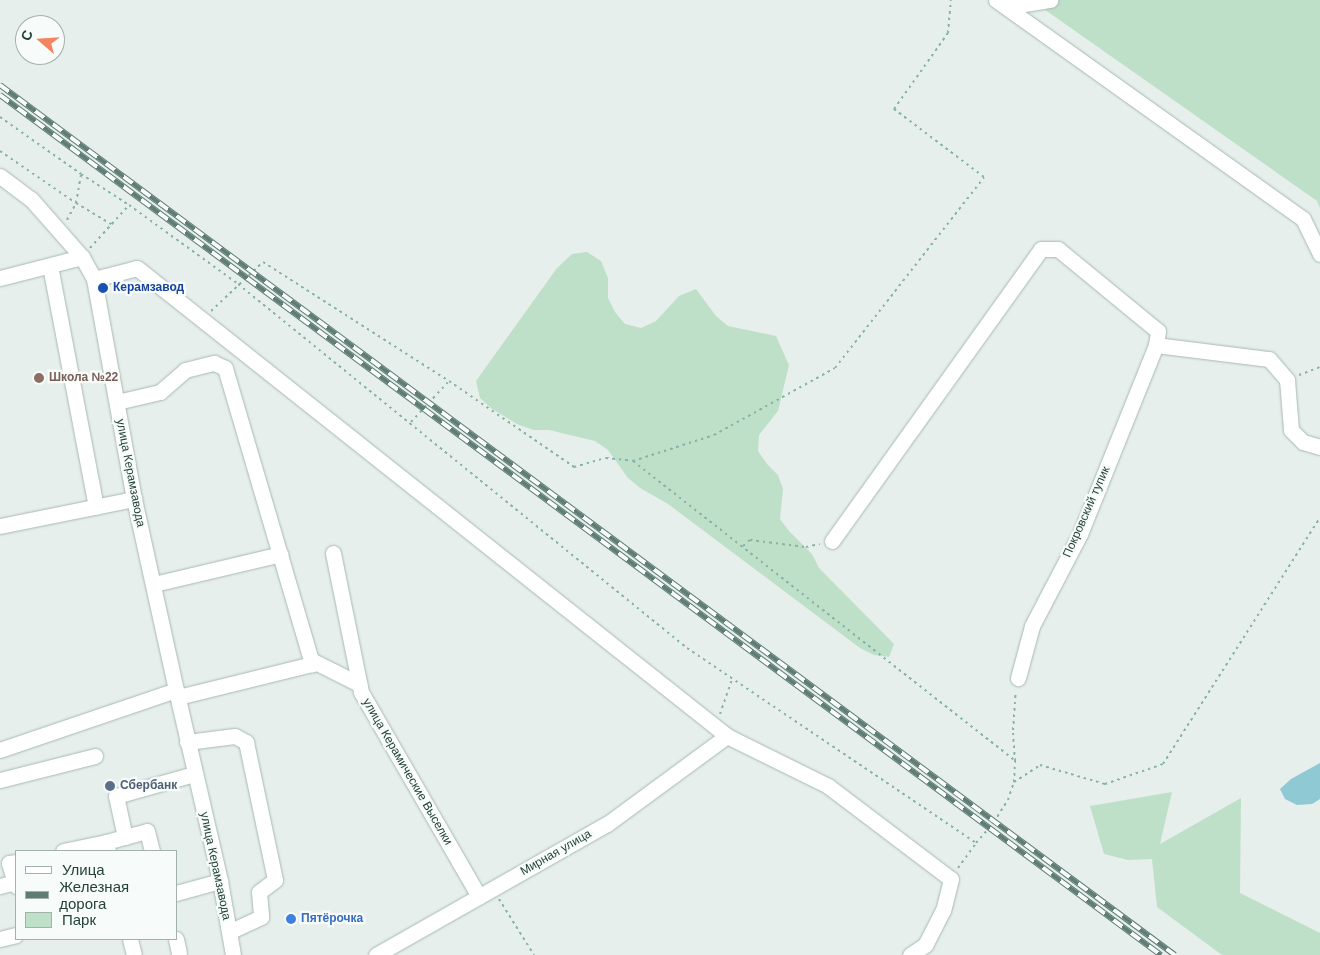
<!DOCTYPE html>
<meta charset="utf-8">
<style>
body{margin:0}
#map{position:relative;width:1320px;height:955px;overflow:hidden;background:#e6efeb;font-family:Helvetica,sans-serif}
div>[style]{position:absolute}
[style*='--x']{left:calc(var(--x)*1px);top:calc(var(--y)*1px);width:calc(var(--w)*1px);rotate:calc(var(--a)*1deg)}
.green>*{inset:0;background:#bfe0c8}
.water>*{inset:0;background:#8ec9d4}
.path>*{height:2px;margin-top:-1px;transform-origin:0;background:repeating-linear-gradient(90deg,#86b3a5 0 2.5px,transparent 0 6.5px)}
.roads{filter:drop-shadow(0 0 1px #a8b8b2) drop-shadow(0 0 1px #a8b8b2)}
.minor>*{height:15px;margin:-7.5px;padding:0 7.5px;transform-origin:7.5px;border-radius:7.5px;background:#fff}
.rail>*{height:5.5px;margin-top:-2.75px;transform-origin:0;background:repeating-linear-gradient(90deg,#f7fbf9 0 11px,#5f7d75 0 22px);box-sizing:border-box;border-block:1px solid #5f7d75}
.dots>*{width:14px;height:14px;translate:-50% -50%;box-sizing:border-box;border:2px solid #f7fbf9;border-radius:50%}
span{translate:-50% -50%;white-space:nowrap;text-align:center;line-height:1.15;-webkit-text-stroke:4.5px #f7fbf9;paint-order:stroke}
.transit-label{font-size:12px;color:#164399;font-weight:700}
.left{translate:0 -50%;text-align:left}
.education-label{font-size:12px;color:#785e54;font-weight:700}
.street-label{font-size:12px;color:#24423a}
.service-label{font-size:12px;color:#4e5e75;font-weight:700}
.shop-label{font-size:12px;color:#366cbe;font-weight:700}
.legend{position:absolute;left:15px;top:850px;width:162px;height:90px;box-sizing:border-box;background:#f7fbf9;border:1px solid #a3b1ad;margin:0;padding:6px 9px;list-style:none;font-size:15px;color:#24423a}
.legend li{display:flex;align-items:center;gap:10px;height:25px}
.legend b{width:25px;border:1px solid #a3b1ad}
.north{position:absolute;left:15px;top:15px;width:50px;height:50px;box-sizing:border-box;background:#f7fbf9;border:1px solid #a3b1ad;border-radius:50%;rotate:289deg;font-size:14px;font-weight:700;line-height:20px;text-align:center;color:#24423a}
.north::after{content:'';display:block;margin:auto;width:18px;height:22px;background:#f4845f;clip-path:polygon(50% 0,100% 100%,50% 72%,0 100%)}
</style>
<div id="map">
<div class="green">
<div style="clip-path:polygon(1031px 0,1320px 0,1320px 208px,1317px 201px)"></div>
<div style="clip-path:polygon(587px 252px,601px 261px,608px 278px,608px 298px,615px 312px,625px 324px,641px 328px,656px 321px,679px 296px,696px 289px,716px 316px,728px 326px,776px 336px,789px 365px,778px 411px,759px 435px,758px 451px,767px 464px,778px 475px,783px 489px,780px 519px,789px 531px,812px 554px,819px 568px,894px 644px,889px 657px,874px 655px,860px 648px,668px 504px,640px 488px,628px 478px,608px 450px,595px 441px,549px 430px,534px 430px,519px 425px,492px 409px,480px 398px,476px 381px,557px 268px,572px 254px)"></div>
<div style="clip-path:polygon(1172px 792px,1160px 844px,1241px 798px,1240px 893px,1320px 933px,1320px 955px,1222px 955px,1157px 907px,1152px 859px,1128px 860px,1104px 854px,1090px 806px)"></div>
</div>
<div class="water">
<div style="clip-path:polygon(1320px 763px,1320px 799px,1312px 804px,1297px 805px,1285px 799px,1280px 789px,1291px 779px)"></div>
</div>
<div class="path">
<div style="--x:0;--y:117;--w:99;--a:35.1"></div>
<div style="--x:81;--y:174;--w:57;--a:32.9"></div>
<div style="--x:129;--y:205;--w:135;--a:35.9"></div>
<div style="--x:238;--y:284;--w:578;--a:39.03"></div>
<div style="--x:687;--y:648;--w:349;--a:34"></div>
<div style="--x:0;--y:151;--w:92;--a:34.4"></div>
<div style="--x:76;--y:203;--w:41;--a:31"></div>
<div style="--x:67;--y:220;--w:19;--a:-62"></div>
<div style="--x:76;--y:203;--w:29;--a:-80"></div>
<div style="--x:90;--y:248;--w:58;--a:-47.8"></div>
<div style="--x:211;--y:311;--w:71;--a:-43.3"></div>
<div style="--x:263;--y:262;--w:221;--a:32.6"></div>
<div style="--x:449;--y:381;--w:152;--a:34.5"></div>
<div style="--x:574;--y:467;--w:33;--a:-16"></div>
<div style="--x:606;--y:458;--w:27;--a:6"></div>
<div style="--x:633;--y:461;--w:486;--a:38.1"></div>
<div style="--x:1299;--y:375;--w:22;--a:-21"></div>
<div style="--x:411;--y:422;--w:54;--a:-47.2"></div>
<div style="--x:633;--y:461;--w:85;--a:-17.8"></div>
<div style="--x:714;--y:435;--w:138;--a:-29"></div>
<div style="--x:835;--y:368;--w:242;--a:-52"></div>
<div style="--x:984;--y:177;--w:113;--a:-142.9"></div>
<div style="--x:894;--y:109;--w:93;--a:-54.6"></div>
<div style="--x:948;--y:33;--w:33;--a:-85"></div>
<div style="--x:743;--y:546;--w:9;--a:-41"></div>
<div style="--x:750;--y:540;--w:56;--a:7.1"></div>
<div style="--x:806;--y:547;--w:14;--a:-12"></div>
<div style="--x:720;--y:714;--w:36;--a:-71"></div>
<div style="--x:1014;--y:782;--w:31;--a:-33"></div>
<div style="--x:1040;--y:765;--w:68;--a:16.3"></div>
<div style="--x:1105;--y:784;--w:61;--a:-19"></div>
<div style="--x:1163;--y:764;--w:292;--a:-57.5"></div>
<div style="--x:958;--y:868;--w:31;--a:-54"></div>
<div style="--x:976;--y:843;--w:28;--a:-49"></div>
<div style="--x:994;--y:822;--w:26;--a:-58"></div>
<div style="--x:1008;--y:800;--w:19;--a:-72"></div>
<div style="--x:1014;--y:782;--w:21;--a:-87"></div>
<div style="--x:1015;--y:761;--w:31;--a:-94"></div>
<div style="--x:1013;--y:730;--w:39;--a:-86"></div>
<div style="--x:499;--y:899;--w:66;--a:58"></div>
</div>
<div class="roads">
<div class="minor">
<div style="--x:996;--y:0;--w:377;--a:35.5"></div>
<div style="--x:1303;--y:219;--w:39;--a:64"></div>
<div style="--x:1006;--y:7;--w:45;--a:-9"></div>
<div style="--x:0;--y:176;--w:39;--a:37"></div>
<div style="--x:31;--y:199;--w:77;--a:48.7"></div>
<div style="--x:82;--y:257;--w:25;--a:61"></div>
<div style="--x:94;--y:279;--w:224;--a:79.7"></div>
<div style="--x:134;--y:499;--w:196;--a:77.6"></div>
<div style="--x:176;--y:690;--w:186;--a:161.2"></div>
<div style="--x:50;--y:266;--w:245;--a:79.2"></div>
<div style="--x:0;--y:278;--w:85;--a:-14.4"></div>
<div style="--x:94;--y:279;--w:44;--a:-14.3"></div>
<div style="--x:137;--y:268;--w:753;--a:38.42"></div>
<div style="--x:727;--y:736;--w:113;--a:26.3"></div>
<div style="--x:828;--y:786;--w:154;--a:37.1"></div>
<div style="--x:951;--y:879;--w:32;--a:104"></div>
<div style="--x:943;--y:910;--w:39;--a:117"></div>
<div style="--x:925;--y:945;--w:18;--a:146"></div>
<div style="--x:1156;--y:345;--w:114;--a:7.1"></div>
<div style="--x:1269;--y:359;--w:28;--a:49"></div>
<div style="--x:1287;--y:380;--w:50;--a:85.4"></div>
<div style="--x:1291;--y:430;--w:17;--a:45"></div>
<div style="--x:1303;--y:442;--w:18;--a:16"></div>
<div style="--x:117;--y:402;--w:44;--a:-13.1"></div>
<div style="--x:160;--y:392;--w:33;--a:-41"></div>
<div style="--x:185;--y:370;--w:30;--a:-14"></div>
<div style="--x:214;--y:363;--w:12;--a:24"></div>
<div style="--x:225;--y:368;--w:309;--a:73.6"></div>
<div style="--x:312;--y:664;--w:138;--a:166.2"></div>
<div style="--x:0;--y:526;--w:137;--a:-11.4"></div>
<div style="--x:832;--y:541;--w:359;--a:-54.4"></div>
<div style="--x:1041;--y:249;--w:17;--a:0"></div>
<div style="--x:1058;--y:249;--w:129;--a:39.4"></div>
<div style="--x:1158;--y:331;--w:14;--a:98"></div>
<div style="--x:1156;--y:345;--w:204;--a:111.9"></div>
<div style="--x:1080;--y:534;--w:104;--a:117.6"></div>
<div style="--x:1032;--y:626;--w:54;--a:105.1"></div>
<div style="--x:333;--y:553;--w:142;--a:78.6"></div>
<div style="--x:361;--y:692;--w:236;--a:60"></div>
<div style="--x:154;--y:584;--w:130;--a:-13.3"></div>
<div style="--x:311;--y:660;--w:54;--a:26.6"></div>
<div style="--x:176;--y:690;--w:196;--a:77"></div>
<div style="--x:220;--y:881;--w:75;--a:80"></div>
<div style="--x:187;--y:742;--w:48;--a:-7.1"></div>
<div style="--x:235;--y:736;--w:13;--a:29"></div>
<div style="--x:246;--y:742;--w:141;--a:78.1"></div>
<div style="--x:275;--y:880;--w:20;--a:143"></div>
<div style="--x:259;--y:892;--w:25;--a:85"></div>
<div style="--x:261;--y:917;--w:35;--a:155"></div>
<div style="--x:0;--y:780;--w:98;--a:-14.2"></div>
<div style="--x:125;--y:837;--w:42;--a:-102.4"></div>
<div style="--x:116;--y:796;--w:81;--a:-15.8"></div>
<div style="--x:63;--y:851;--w:44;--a:-11.8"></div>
<div style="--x:108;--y:851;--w:9;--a:-103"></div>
<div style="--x:106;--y:842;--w:42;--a:-15"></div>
<div style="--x:147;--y:831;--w:21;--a:76"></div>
<div style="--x:16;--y:862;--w:7;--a:172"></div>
<div style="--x:9;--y:863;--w:24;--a:73"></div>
<div style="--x:0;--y:886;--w:16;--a:-15"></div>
<div style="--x:176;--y:893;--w:46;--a:-15.3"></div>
<div style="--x:0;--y:939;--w:16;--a:-14"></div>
<div style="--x:130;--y:939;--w:16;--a:76"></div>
<div style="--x:176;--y:939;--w:14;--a:78"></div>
<div style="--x:376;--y:955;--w:266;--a:-29.6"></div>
<div style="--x:607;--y:824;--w:149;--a:-36.3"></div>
</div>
</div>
<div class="rail">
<div style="--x:0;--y:85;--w:1462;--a:36.52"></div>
<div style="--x:0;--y:95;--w:1445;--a:36.53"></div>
</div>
<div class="dots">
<div style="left:103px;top:288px;background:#1a4fb4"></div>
<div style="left:39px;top:378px;background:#8d6e63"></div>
<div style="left:110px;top:786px;background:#5c6f8a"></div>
<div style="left:291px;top:919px;background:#3f7fe0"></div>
</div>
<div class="transit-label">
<span class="left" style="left:113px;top:288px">Керамзавод</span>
</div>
<div class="education-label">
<span class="left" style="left:49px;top:378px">Школа №22</span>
</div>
<div class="street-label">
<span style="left:130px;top:473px;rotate:79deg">улица Керамзавода</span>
<span style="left:1087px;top:512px;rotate:-66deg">Покровский тупик</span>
<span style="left:407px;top:772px;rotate:60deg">улица Керамические Выселки</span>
<span style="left:556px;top:853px;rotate:-30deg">Мирная улица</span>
<span style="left:215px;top:866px;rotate:78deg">улица Керамзавода</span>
</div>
<div class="service-label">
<span class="left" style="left:120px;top:786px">Сбербанк</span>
</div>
<div class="shop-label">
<span class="left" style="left:301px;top:919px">Пятёрочка</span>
</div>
<ul class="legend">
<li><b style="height:6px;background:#fff"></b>Улица</li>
<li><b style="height:6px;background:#5f7d75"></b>Железная дорога</li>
<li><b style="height:14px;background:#bfe0c8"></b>Парк</li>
</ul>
<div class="north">С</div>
</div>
